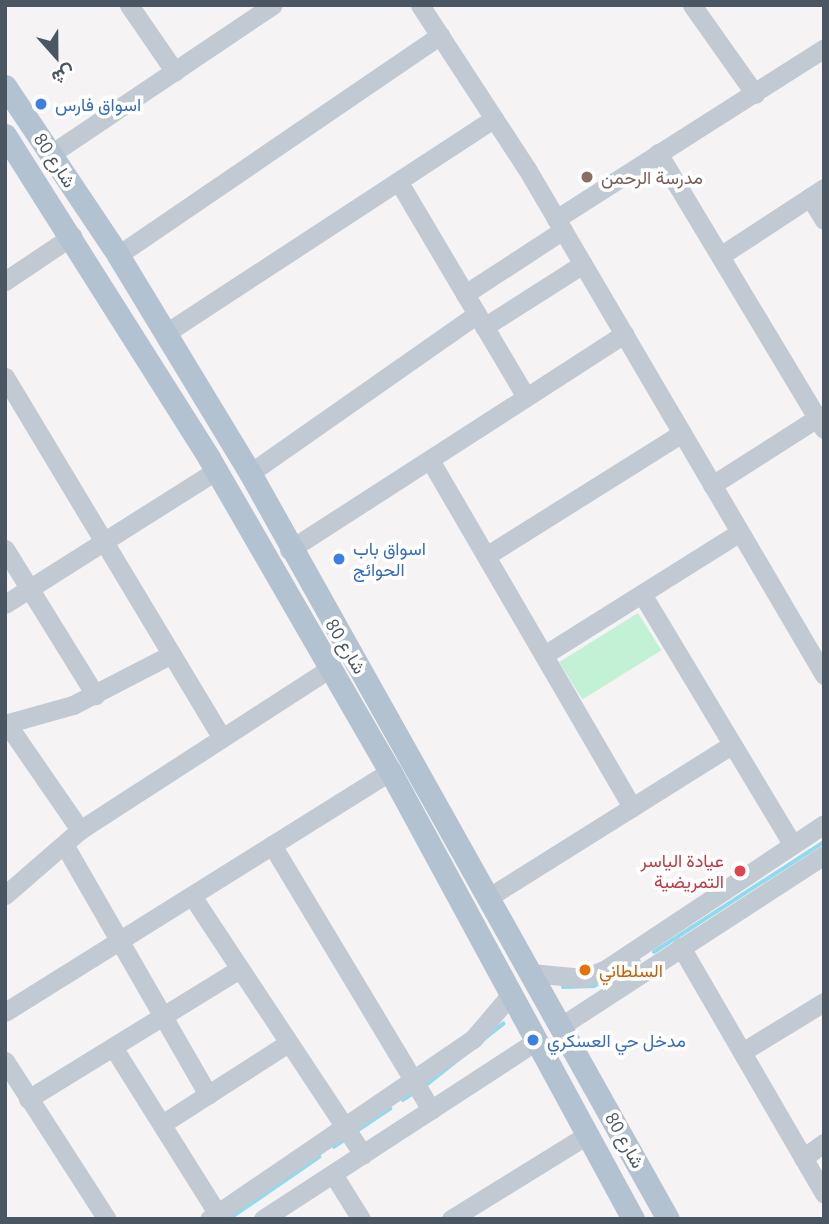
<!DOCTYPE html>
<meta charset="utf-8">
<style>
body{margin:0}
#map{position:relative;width:829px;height:1224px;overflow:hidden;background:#f5f3f3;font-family:Ubuntu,Vazirmatn,sans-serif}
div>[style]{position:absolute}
.green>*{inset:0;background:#c3f1d5;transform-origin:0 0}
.stream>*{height:3.5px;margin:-1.75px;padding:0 1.75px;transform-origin:1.75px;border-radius:1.75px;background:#90daee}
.minor>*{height:19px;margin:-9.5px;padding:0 9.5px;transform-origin:9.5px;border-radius:9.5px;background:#c1cad2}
.major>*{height:23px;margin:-11.5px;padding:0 11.5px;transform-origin:11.5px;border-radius:11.5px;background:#b3c2d1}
.dots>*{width:19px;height:19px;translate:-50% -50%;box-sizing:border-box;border:4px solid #fff;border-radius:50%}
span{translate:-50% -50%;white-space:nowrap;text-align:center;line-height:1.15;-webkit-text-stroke:7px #fff;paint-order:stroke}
.shop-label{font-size:18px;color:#366cbe}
.left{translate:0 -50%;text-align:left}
.street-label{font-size:18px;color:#4a5661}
.education-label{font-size:18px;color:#785e54}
.health-label{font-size:18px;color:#be3a42}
.right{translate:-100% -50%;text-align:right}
.food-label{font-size:18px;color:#c56008}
.frame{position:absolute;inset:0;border:7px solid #4a5661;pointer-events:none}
.north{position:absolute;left:21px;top:21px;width:70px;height:70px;-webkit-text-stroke:5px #fff;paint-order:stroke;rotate:159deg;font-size:19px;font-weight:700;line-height:28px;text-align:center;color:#4a5661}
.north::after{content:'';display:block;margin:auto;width:24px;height:32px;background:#4a5661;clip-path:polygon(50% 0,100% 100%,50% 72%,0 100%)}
</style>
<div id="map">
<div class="green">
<i style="left:638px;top:613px;width:44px;height:93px;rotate:58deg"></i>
</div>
<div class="stream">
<i style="left:654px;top:952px;width:202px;rotate:-32.9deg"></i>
<i style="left:563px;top:987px;width:31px;rotate:-2deg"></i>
<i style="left:594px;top:986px;width:51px;rotate:-29.1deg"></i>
<i style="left:425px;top:1086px;width:100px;rotate:-38.5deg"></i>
<i style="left:403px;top:1100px;width:11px;rotate:-34deg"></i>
<i style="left:357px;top:1131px;width:40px;rotate:-34deg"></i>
<i style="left:334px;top:1147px;width:14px;rotate:-34deg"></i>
<i style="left:232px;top:1217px;width:106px;rotate:-34.6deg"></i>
</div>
<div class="minor">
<i style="left:129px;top:5px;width:81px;rotate:55.5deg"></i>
<i style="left:420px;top:5px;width:196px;rotate:56.9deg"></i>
<i style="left:527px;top:169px;width:587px;rotate:59.59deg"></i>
<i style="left:692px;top:5px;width:109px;rotate:54.7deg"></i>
<i style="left:658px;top:153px;width:322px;rotate:59deg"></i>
<i style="left:51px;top:154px;width:267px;rotate:-33.9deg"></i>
<i style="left:400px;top:184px;width:247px;rotate:59.4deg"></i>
<i style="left:810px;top:197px;width:27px;rotate:59deg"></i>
<i style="left:556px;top:219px;width:318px;rotate:-32.5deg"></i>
<i style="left:118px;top:255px;width:390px;rotate:-34.3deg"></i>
<i style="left:720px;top:256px;width:124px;rotate:-33.2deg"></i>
<i style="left:5px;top:281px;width:81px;rotate:-33.9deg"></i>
<i style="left:465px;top:294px;width:117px;rotate:-33.1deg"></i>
<i style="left:484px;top:327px;width:117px;rotate:-32.5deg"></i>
<i style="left:166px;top:333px;width:392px;rotate:-33.2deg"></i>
<i style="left:5px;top:377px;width:420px;rotate:59deg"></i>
<i style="left:430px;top:460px;width:402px;rotate:59.8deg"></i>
<i style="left:250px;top:473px;width:277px;rotate:-35deg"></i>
<i style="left:712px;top:485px;width:125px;rotate:-32.5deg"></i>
<i style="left:5px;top:549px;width:172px;rotate:58.3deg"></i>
<i style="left:289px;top:550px;width:399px;rotate:-32.8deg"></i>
<i style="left:486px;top:556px;width:231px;rotate:-32.1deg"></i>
<i style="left:642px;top:594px;width:292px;rotate:59deg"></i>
<i style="left:5px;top:604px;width:249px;rotate:-32.3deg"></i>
<i style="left:544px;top:655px;width:231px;rotate:-32.1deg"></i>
<i style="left:5px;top:724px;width:71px;rotate:-15.6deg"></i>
<i style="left:73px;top:705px;width:111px;rotate:-27.3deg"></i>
<i style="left:7px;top:724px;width:129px;rotate:55.4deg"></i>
<i style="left:272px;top:845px;width:309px;rotate:59deg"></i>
<i style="left:65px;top:846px;width:287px;rotate:60.1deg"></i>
<i style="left:5px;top:895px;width:99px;rotate:-40.9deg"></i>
<i style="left:80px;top:830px;width:298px;rotate:-32.9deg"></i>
<i style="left:192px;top:896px;width:310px;rotate:56.5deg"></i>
<i style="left:489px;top:897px;width:284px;rotate:-32.1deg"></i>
<i style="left:681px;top:947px;width:285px;rotate:59.9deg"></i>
<i style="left:531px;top:973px;width:52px;rotate:5.5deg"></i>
<i style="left:583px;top:978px;width:25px;rotate:-21deg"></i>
<i style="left:606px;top:969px;width:262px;rotate:-33.6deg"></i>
<i style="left:5px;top:1012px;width:454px;rotate:-32deg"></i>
<i style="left:561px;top:1026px;width:314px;rotate:-33deg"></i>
<i style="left:113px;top:1047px;width:203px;rotate:57.9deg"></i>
<i style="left:742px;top:1052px;width:96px;rotate:-31.4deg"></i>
<i style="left:5px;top:1061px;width:188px;rotate:57.2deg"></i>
<i style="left:28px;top:1099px;width:246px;rotate:-31.6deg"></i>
<i style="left:162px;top:1124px;width:146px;rotate:-32.7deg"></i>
<i style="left:803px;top:1158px;width:26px;rotate:-36deg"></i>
<i style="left:333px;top:1174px;width:53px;rotate:58.1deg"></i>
<i style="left:209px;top:1219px;width:320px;rotate:-34.3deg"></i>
<i style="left:473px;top:1039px;width:60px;rotate:-49.7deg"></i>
<i style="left:263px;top:1219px;width:328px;rotate:-33.1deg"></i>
<i style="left:451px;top:1219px;width:160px;rotate:-31.7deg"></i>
</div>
<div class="major">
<i style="left:5px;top:86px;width:203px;rotate:56.2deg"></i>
<i style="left:118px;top:255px;width:255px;rotate:58.8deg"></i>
<i style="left:250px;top:473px;width:855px;rotate:60.74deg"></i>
<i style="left:5px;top:135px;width:382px;rotate:57.7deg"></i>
<i style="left:209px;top:458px;width:362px;rotate:60deg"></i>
<i style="left:390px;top:771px;width:510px;rotate:61.52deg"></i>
</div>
<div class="dots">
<i style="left:41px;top:104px;background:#3f7fe0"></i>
<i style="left:587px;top:177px;background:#8d6e63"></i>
<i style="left:339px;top:559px;background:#3f7fe0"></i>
<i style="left:740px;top:871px;background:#e0444e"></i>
<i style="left:585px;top:970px;background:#e8710a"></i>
<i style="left:533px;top:1040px;background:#3f7fe0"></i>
</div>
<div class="shop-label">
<span class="left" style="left:55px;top:104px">اسواق فارس</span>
<span class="left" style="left:353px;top:559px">اسواق باب<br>الحوائج</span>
<span class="left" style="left:547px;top:1040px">مدخل حي العسكري</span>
</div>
<div class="street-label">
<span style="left:55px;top:160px;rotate:57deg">شارع 80</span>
<span style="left:346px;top:646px;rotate:59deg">شارع 80</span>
<span style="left:625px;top:1140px;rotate:61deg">شارع 80</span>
</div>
<div class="education-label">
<span class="left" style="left:601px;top:177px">مدرسة الرحمن</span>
</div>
<div class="health-label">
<span class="right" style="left:724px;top:871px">عيادة الياسر<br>التمريضية</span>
</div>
<div class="food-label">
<span class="left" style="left:599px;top:970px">السلطاني</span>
</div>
<div class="frame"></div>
<div class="north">ش</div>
</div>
